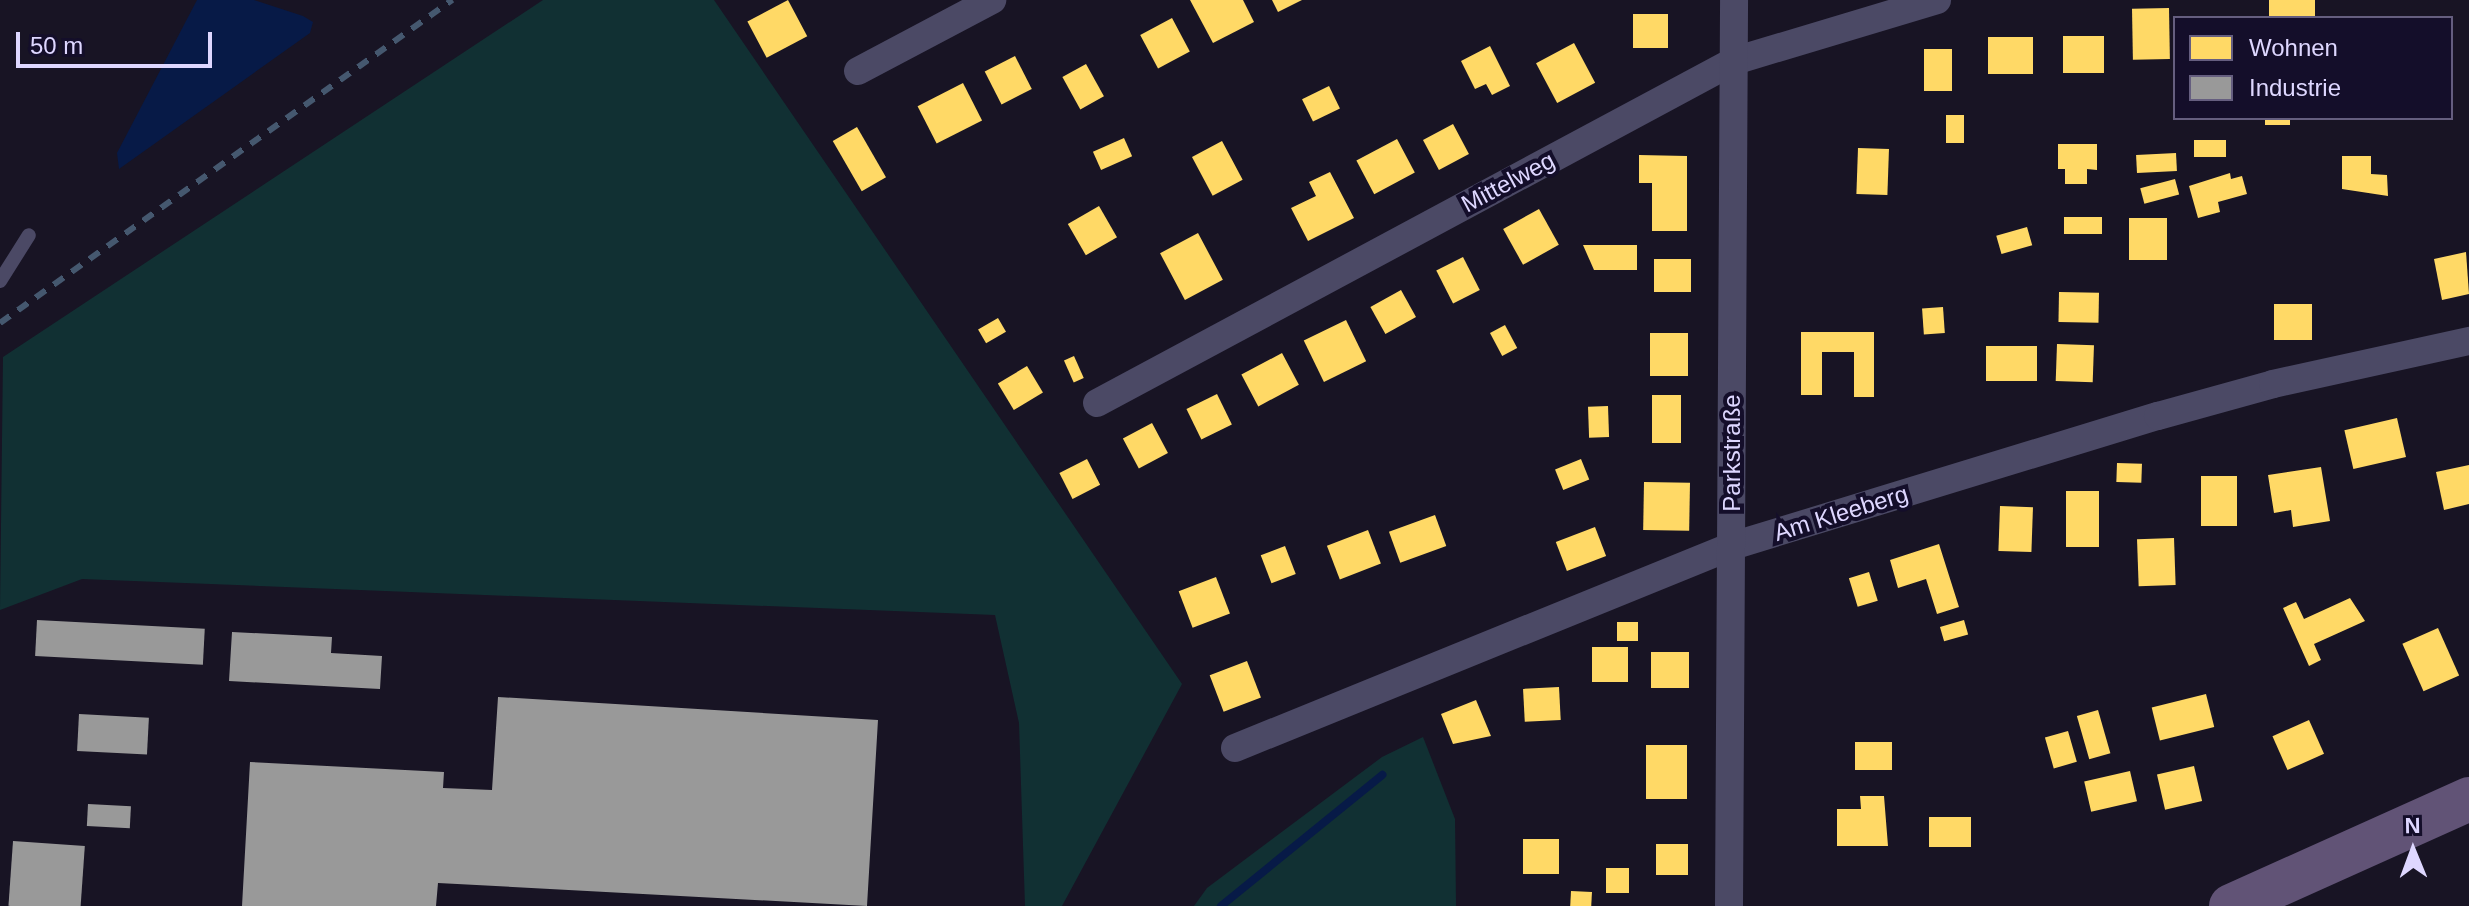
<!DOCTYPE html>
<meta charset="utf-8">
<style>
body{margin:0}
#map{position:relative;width:2469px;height:906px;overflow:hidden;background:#181424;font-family:Arial,sans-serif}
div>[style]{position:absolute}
.green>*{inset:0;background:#113033}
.water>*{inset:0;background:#071a47}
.homes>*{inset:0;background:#ffd966;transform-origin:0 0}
.industry>*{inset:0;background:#999;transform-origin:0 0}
.stream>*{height:8px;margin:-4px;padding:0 4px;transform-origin:4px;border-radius:4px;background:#071a47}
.service>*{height:14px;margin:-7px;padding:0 7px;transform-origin:7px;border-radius:7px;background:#4b4965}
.minor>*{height:28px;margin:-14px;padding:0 14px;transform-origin:14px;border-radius:14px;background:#4b4965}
.primary>*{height:44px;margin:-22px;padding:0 22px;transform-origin:22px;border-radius:22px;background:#615376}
.rail>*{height:6px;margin-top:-3px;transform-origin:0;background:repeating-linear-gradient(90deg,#45586f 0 12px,transparent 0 22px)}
span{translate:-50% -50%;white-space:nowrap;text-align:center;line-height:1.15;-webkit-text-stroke:8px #140e2a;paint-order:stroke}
.street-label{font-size:24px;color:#ded7ff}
.legend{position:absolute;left:2173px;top:16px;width:280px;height:104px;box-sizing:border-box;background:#140e2a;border:2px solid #655e7f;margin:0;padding:10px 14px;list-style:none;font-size:24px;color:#ded7ff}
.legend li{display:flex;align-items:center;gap:16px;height:40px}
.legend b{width:40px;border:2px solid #655e7f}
.north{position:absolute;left:2373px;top:810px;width:80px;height:80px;-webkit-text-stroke:6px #140e2a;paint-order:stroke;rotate:359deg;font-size:22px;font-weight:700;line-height:32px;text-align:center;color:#ded7ff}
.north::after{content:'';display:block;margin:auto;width:28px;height:36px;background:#ded7ff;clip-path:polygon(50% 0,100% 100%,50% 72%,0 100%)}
.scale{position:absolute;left:16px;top:32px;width:196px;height:36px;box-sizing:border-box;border:4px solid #ded7ff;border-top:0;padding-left:10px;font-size:24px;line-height:28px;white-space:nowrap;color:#ded7ff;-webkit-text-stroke:6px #140e2a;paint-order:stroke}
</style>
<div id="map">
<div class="green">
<i style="clip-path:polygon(543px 0,714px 0,1182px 684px,1062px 906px,1025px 906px,1019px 723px,995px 615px,82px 579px,0 610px,3px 357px)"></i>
<i style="clip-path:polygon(1423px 737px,1455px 819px,1456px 906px,1194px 906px,1207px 888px,1382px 757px)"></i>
</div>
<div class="water">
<i style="clip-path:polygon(197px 0,254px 0,303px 16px,313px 22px,310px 33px,119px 169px,117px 153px)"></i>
</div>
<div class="homes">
<i style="left:788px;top:0;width:41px;height:46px;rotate:62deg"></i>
<i style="clip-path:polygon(1190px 0,1243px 0,1254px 22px,1213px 43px)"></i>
<i style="clip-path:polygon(1272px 0,1302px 0,1278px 12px)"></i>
<i style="clip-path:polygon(2269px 0,2315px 0,2315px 16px,2274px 18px,2269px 16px)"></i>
<i style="left:2169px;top:8px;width:51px;height:37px;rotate:89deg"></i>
<i style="left:1633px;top:14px;width:35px;height:34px"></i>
<i style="left:1172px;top:18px;width:38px;height:36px;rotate:62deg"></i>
<i style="left:2063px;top:36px;width:41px;height:37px"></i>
<i style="left:1988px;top:37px;width:45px;height:37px"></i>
<i style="left:1574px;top:43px;width:45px;height:43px;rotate:62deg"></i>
<i style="clip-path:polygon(1490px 46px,1510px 86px,1492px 95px,1486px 84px,1475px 89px,1461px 61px)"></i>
<i style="left:1924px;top:49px;width:28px;height:42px"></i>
<i style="left:1015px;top:56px;width:37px;height:34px;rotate:63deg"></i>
<i style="left:1086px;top:64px;width:37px;height:27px;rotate:61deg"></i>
<i style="left:963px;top:83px;width:42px;height:51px;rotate:63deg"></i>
<i style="left:1329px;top:86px;width:25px;height:30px;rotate:64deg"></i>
<i style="left:1946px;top:115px;width:18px;height:28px"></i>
<i style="left:2265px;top:118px;width:25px;height:7px"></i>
<i style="left:1453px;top:124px;width:34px;height:34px;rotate:62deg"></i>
<i style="left:857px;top:127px;width:58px;height:28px;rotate:60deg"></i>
<i style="left:1124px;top:138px;width:20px;height:34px;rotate:66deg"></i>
<i style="left:1397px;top:139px;width:38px;height:46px;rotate:62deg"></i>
<i style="left:2226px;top:140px;width:17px;height:32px;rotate:90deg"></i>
<i style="left:1222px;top:141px;width:44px;height:34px;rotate:62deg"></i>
<i style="clip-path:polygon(2058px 144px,2097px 144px,2097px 170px,2087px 169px,2087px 184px,2065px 184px,2065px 169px,2058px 169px)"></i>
<i style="left:1858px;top:148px;width:31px;height:46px;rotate:2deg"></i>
<i style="left:2176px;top:153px;width:18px;height:40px;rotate:87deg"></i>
<i style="clip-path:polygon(1639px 155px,1687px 156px,1687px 231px,1652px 231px,1652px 183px,1639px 183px)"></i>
<i style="clip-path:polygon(2342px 156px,2371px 156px,2371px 174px,2387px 175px,2388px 196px,2342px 189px)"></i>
<i style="clip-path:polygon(1330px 172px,1354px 218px,1308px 241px,1291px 208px,1316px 196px,1309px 182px)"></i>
<i style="clip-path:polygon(2230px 173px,2231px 179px,2242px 176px,2247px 194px,2218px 202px,2220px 212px,2198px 218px,2189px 186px)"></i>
<i style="left:2175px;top:179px;width:16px;height:36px;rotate:75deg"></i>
<i style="left:1099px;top:206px;width:36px;height:36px;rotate:60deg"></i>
<i style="left:1539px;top:209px;width:41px;height:41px;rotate:61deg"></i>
<i style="left:2064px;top:217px;width:38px;height:17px"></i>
<i style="left:2129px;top:218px;width:38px;height:42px"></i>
<i style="left:2027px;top:227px;width:19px;height:32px;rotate:74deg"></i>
<i style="left:1198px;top:233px;width:53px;height:43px;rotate:62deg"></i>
<i style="clip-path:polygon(1583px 245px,1637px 245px,1637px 270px,1594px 270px)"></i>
<i style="clip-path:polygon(2466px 252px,2469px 294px,2442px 300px,2434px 259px)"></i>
<i style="left:1463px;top:257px;width:37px;height:30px;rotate:63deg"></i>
<i style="left:1654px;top:259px;width:37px;height:33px"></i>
<i style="left:1401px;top:290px;width:31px;height:35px;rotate:61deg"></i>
<i style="left:2059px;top:292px;width:40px;height:30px;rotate:1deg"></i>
<i style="left:2274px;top:304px;width:38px;height:36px"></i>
<i style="left:1943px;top:307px;width:26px;height:21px;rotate:86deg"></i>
<i style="left:998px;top:318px;width:16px;height:23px;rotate:60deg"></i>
<i style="left:1346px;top:320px;width:46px;height:47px;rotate:64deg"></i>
<i style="left:1505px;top:325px;width:26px;height:17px;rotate:62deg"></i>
<i style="clip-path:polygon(1801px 332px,1874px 332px,1874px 397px,1854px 397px,1854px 352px,1822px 352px,1822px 395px,1801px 395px)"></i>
<i style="left:1650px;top:333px;width:38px;height:43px"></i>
<i style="left:2057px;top:344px;width:37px;height:37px;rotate:2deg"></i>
<i style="left:1986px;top:346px;width:51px;height:35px"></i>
<i style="left:1282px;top:353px;width:36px;height:46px;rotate:62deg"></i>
<i style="left:1074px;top:356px;width:24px;height:11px;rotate:66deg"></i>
<i style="left:1027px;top:366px;width:31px;height:34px;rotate:59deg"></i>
<i style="left:1217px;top:394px;width:34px;height:34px;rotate:64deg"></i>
<i style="left:1652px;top:395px;width:29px;height:48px"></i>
<i style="left:1608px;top:406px;width:31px;height:20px;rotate:88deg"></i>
<i style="left:2397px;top:418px;width:40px;height:54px;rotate:77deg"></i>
<i style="left:1152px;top:423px;width:34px;height:33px;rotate:62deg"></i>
<i style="left:1087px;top:459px;width:29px;height:31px;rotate:63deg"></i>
<i style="left:1581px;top:459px;width:22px;height:28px;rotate:68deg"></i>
<i style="left:2117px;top:463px;width:25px;height:19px;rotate:2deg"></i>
<i style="clip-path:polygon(2469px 465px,2469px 504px,2444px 510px,2436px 472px)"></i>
<i style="clip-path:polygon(2321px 467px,2330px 521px,2293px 527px,2291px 510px,2274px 513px,2268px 475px)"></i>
<i style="left:2201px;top:476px;width:36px;height:50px"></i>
<i style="left:1644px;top:482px;width:46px;height:48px;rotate:1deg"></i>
<i style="left:2066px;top:491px;width:33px;height:56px"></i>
<i style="left:2000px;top:506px;width:33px;height:45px;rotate:2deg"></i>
<i style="left:1435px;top:515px;width:33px;height:49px;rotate:70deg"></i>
<i style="left:1595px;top:527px;width:31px;height:42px;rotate:69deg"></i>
<i style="left:1368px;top:530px;width:36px;height:44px;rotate:69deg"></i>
<i style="left:2174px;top:538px;width:47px;height:37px;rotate:88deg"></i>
<i style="clip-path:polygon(1939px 544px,1959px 607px,1937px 614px,1926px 579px,1898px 588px,1890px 560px)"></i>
<i style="left:1285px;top:546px;width:30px;height:26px;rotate:69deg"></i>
<i style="left:1869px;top:572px;width:30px;height:21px;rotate:73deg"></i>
<i style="left:1216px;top:577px;width:39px;height:40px;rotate:69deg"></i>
<i style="clip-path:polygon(2350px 598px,2365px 621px,2314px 644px,2321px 660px,2309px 666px,2283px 608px,2296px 602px,2304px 619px)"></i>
<i style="left:1964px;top:620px;width:15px;height:25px;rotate:74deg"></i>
<i style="left:1617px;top:622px;width:21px;height:19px"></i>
<i style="left:2438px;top:628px;width:52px;height:39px;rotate:66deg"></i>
<i style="left:1592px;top:647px;width:36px;height:35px"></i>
<i style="left:1651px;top:652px;width:38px;height:36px"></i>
<i style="left:1247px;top:661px;width:39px;height:40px;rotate:69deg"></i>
<i style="left:1559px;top:687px;width:33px;height:36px;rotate:87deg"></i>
<i style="left:2206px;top:694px;width:34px;height:56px;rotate:76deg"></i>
<i style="clip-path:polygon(1476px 700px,1491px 736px,1453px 744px,1441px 714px)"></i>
<i style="left:2098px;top:710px;width:45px;height:22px;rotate:74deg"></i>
<i style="left:2309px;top:720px;width:37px;height:40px;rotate:66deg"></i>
<i style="left:2068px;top:731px;width:32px;height:24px;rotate:74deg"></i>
<i style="left:1855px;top:742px;width:37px;height:28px"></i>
<i style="left:1687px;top:745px;width:54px;height:41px;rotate:90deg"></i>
<i style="left:2194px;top:766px;width:36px;height:38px;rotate:77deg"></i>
<i style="left:2130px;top:771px;width:31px;height:47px;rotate:77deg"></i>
<i style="clip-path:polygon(1860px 796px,1884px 796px,1888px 846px,1837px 846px,1837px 809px,1861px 809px)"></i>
<i style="left:1971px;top:817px;width:30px;height:42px;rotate:90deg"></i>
<i style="left:1523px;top:839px;width:36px;height:35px"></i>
<i style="left:1656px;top:844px;width:32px;height:31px"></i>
<i style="left:1606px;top:868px;width:23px;height:25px"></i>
<i style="left:1571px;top:891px;width:21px;height:15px;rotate:3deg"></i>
</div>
<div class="industry">
<i style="left:37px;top:620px;width:168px;height:36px;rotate:3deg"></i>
<i style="clip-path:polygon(232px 632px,332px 637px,331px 653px,382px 656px,380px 689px,229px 681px)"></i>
<i style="clip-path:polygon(498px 697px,878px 720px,867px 906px,438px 883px,436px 906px,242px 906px,250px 762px,444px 772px,443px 788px,492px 790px)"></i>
<i style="left:79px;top:714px;width:70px;height:37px;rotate:3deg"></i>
<i style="left:88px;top:804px;width:43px;height:22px;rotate:3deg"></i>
<i style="left:13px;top:841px;width:72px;height:65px;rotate:4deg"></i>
</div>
<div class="stream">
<i style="left:1221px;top:906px;width:208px;rotate:-39.1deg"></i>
</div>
<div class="service">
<i style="left:0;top:281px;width:54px;rotate:-57.8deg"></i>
</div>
<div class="minor">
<i style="left:858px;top:71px;width:152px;rotate:-27.9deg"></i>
<i style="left:1097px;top:403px;width:723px;rotate:-28.23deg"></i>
<i style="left:1734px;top:61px;width:212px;rotate:-16.7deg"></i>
<i style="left:1235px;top:748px;width:536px;rotate:-22.12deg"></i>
<i style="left:1732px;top:546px;width:445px;rotate:-17deg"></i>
<i style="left:2158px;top:416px;width:119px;rotate:-15.5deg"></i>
<i style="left:2273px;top:384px;width:201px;rotate:-12.4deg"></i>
<i style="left:1729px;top:906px;width:906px;rotate:-89.68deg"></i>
</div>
<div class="primary">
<i style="left:2231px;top:906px;width:261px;rotate:-24.2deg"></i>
</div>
<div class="rail">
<i style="left:0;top:323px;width:556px;rotate:-35.55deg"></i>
</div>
<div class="street-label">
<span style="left:1508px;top:182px;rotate:-28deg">Mittelweg</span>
<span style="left:1732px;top:453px;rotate:-90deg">Parkstraße</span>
<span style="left:1841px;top:513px;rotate:-17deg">Am Kleeberg</span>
</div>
<ul class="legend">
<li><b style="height:22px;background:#ffd966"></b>Wohnen</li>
<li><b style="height:22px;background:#999"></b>Industrie</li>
</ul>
<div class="north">N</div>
<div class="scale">50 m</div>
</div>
